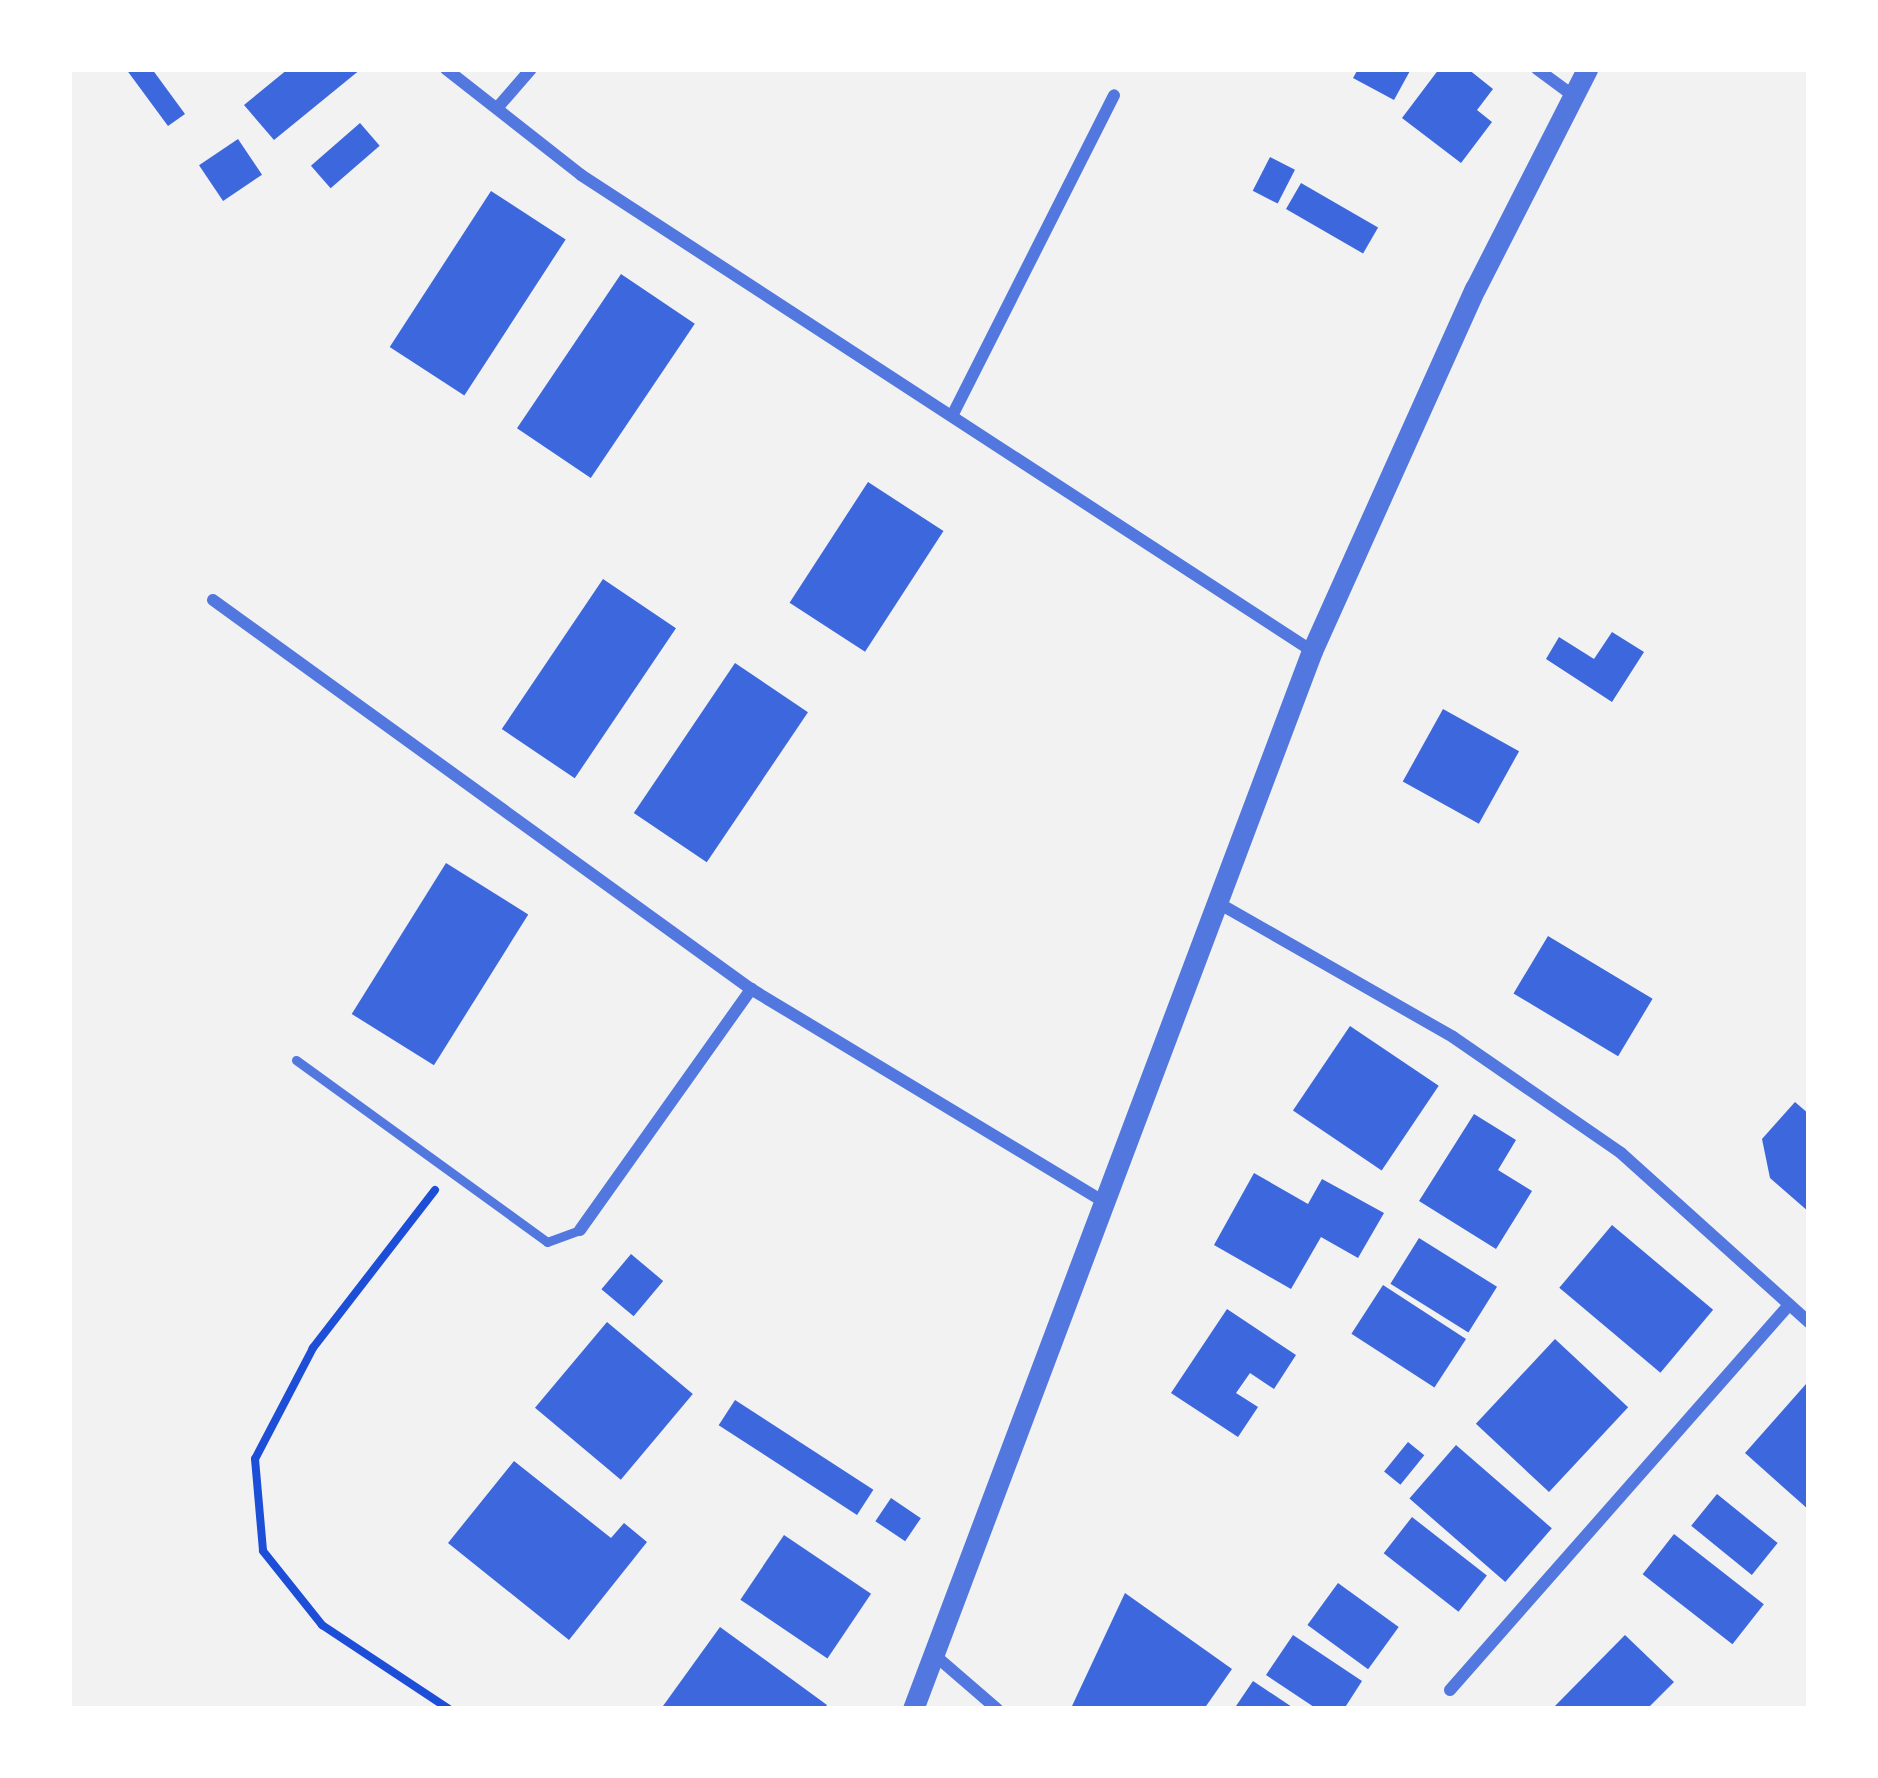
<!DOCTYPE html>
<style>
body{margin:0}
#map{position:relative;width:1878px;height:1778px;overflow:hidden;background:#f2f2f2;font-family:Mulish,sans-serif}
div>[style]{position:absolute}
.building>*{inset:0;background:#3d67dc;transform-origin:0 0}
.path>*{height:8px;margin:-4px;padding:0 4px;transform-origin:4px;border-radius:4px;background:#1d4ed8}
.service>*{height:9px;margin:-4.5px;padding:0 4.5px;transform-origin:4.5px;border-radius:4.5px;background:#5277de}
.minor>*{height:12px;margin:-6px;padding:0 6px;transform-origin:6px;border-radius:6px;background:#5277de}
.tertiary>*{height:21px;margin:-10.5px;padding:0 10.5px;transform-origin:10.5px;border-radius:10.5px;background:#5277de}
span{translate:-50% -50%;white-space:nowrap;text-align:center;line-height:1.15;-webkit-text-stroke:9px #fff;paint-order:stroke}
.frame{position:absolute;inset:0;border:72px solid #fff;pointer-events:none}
</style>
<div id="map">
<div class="building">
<i style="clip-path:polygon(126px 69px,152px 69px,185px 114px,168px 126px)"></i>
<i style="clip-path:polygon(288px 69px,361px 69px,274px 140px,244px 105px)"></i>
<i style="clip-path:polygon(1358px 69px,1411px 69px,1394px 100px,1353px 78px)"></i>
<i style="clip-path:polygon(1439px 69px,1468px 69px,1493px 89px,1477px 110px,1492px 122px,1461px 163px,1402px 118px)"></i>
<i style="left:360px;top:123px;width:30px;height:65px;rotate:49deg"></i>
<i style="left:238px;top:139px;width:43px;height:47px;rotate:56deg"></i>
<i style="left:1270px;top:157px;width:28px;height:38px;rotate:27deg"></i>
<i style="left:1301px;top:183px;width:89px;height:30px;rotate:30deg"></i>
<i style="left:491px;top:191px;width:89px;height:186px;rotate:33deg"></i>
<i style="left:621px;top:274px;width:89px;height:186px;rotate:34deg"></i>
<i style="left:868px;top:482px;width:90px;height:144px;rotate:33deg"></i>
<i style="left:603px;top:579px;width:88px;height:181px;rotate:34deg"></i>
<i style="clip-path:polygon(1612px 632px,1644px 652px,1612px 702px,1546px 659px,1559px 637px,1594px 659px)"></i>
<i style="left:735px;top:663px;width:88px;height:181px;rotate:34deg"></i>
<i style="left:1443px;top:709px;width:87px;height:83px;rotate:29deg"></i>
<i style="left:446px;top:863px;width:97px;height:178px;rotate:32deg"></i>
<i style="left:1548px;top:936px;width:122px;height:67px;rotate:31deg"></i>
<i style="left:1350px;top:1026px;width:107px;height:102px;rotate:34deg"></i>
<i style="clip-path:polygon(1795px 1102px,1809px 1114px,1809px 1212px,1770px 1178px,1762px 1139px)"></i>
<i style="clip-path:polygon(1474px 1114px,1516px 1140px,1498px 1170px,1532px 1191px,1496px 1249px,1419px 1201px)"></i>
<i style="clip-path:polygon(1254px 1173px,1308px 1204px,1322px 1179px,1384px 1213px,1358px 1258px,1321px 1237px,1291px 1289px,1214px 1245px)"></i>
<i style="left:1612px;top:1225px;width:132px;height:82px;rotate:40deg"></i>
<i style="left:1419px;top:1238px;width:92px;height:54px;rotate:32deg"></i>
<i style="left:631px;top:1254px;width:42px;height:46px;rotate:40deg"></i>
<i style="left:1383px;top:1285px;width:99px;height:58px;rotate:33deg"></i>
<i style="clip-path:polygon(1227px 1309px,1296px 1355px,1274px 1389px,1250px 1373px,1236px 1393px,1258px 1407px,1238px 1437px,1171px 1393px)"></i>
<i style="left:607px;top:1322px;width:112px;height:112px;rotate:40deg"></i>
<i style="left:1555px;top:1339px;width:100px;height:116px;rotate:43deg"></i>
<i style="clip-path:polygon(1806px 1384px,1809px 1387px,1809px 1510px,1745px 1453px)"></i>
<i style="left:735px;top:1400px;width:165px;height:30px;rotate:33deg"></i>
<i style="left:1408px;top:1442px;width:21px;height:38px;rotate:39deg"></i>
<i style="left:1456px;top:1445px;width:127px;height:71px;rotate:41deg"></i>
<i style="clip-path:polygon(514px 1461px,611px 1538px,624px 1523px,647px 1542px,569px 1640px,448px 1543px)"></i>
<i style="left:1717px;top:1494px;width:78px;height:41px;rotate:39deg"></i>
<i style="left:891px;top:1498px;width:36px;height:28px;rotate:34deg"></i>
<i style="left:1412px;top:1517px;width:95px;height:46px;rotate:38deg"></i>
<i style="left:1674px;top:1534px;width:114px;height:51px;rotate:38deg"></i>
<i style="left:784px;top:1535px;width:105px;height:78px;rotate:34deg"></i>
<i style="left:1338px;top:1583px;width:75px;height:52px;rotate:36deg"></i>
<i style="clip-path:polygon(1125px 1593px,1232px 1669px,1204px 1709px,1072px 1706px)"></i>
<i style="clip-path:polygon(720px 1627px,827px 1705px,824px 1709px,663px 1706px)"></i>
<i style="clip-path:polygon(1293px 1635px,1362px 1681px,1344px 1709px,1317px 1709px,1266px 1675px)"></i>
<i style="clip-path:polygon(1625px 1635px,1674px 1682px,1647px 1709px,1552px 1709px)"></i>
<i style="clip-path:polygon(1253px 1681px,1295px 1709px,1234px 1709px)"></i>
</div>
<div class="path">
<i style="left:435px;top:1190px;width:200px;rotate:127.7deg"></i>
<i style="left:313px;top:1348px;width:125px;rotate:117.6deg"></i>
<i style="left:255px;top:1459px;width:92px;rotate:85deg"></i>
<i style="left:263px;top:1551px;width:95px;rotate:51.4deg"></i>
<i style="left:322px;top:1625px;width:152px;rotate:33.5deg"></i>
</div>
<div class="service">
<i style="left:296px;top:1060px;width:310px;rotate:35.9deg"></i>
<i style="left:547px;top:1242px;width:35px;rotate:-20deg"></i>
</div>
<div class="minor">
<i style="left:446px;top:69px;width:172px;rotate:38.1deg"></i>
<i style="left:581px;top:175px;width:872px;rotate:33.07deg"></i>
<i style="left:1537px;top:69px;width:42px;rotate:36.3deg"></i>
<i style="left:498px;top:107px;width:50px;rotate:-49deg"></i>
<i style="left:953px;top:414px;width:357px;rotate:-63.2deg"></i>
<i style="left:213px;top:600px;width:664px;rotate:35.87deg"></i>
<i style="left:751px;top:989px;width:406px;rotate:31.1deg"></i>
<i style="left:1220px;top:904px;width:268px;rotate:29.7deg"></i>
<i style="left:1453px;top:1037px;width:204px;rotate:34.6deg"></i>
<i style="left:1621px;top:1153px;width:253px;rotate:42deg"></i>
<i style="left:580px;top:1230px;width:296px;rotate:-54.6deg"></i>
<i style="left:938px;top:1658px;width:78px;rotate:40.8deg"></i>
<i style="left:1450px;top:1690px;width:513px;rotate:-48.64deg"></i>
</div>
<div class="tertiary">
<i style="left:913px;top:1709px;width:1131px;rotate:-69.34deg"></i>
<i style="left:1312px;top:651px;width:397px;rotate:-65.8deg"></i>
<i style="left:1475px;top:289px;width:247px;rotate:-63deg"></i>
</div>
<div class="frame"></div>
</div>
